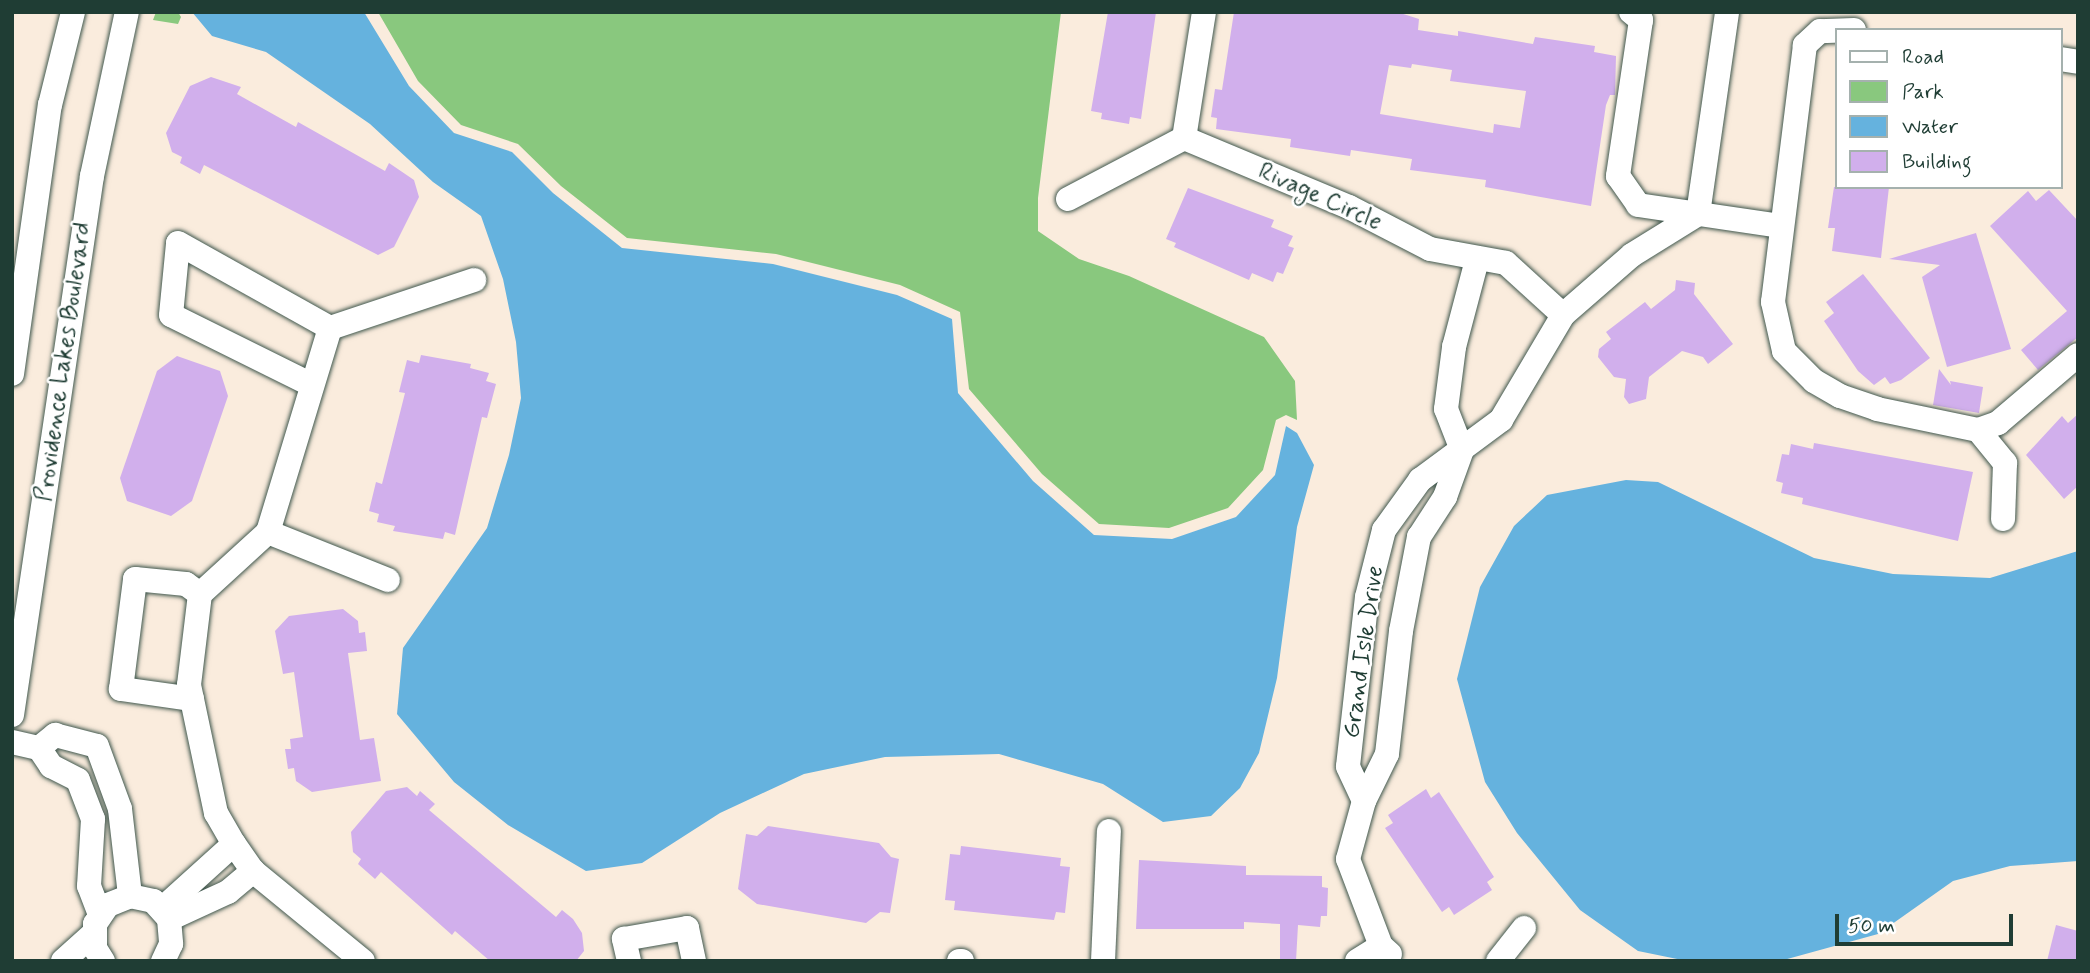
<!DOCTYPE html>
<style>
body{margin:0}
#map{position:relative;width:2090px;height:973px;overflow:hidden;background:#faecdd;font-family:Mynerve,sans-serif}
div>[style]{position:absolute}
.green>*{inset:0;background:#89c87e}
.water>*{inset:0;background:#65b2de}
.building>*{inset:0;background:#d1afec}
.roads{filter:drop-shadow(0 0 2px #40574d) drop-shadow(0 0 2px #40574d)}
.minor>*{height:24px;margin:-12px;padding:0 12px;transform-origin:12px;border-radius:12px;background:#fff}
span{translate:-50% -50%;white-space:nowrap;text-align:center;line-height:1.15;-webkit-text-stroke:5px #fff;paint-order:stroke}
.street-label{font-size:24px;color:#1f3d34}
.frame{position:absolute;inset:0;border:14px solid #1f3d34;pointer-events:none}
.legend{position:absolute;left:1835px;top:28px;width:228px;height:161px;box-sizing:border-box;background:#fff;border:2px solid #a5b1ae;margin:0;padding:9px 12px;list-style:none;font-size:21px;color:#1f3d34}
.legend li{display:flex;align-items:center;gap:14px;height:35px}
.legend b{width:35px;border:2px solid #a5b1ae}
.scale{position:absolute;left:1835px;top:914px;width:178px;height:32px;box-sizing:border-box;border:4px solid #1f3d34;border-top:0;padding-left:9px;font-size:21px;line-height:24px;white-space:nowrap;color:#1f3d34;-webkit-text-stroke:5px #fff;paint-order:stroke}
</style>
<div id="map">
<div class="green">
<i style="clip-path:polygon(156px 12px,178px 12px,181px 17px,178px 24px,153px 20px)"></i>
<i style="clip-path:polygon(378px 12px,1061px 12px,1038px 198px,1038px 231px,1079px 259px,1129px 276px,1264px 337px,1295px 381px,1297px 420px,1286px 415px,1276px 420px,1263px 470px,1228px 508px,1169px 528px,1099px 524px,1042px 474px,969px 389px,960px 312px,900px 285px,776px 254px,627px 238px,561px 186px,518px 144px,461px 125px,418px 81px)"></i>
</div>
<div class="water">
<i style="clip-path:polygon(192px 12px,364px 12px,409px 86px,454px 133px,512px 152px,553px 193px,622px 248px,773px 264px,897px 295px,952px 319px,958px 393px,1033px 481px,1094px 535px,1172px 539px,1236px 517px,1275px 475px,1286px 426px,1297px 433px,1314px 465px,1297px 527px,1277px 678px,1259px 753px,1240px 788px,1211px 816px,1163px 822px,1103px 784px,999px 754px,885px 757px,804px 774px,720px 813px,642px 863px,586px 871px,508px 825px,454px 782px,397px 714px,403px 648px,487px 528px,509px 455px,521px 398px,516px 342px,503px 279px,481px 216px,433px 182px,370px 124px,266px 52px,212px 36px)"></i>
<i style="clip-path:polygon(1626px 480px,1658px 482px,1814px 558px,1893px 574px,1990px 578px,2078px 551px,2078px 861px,2010px 866px,1953px 881px,1878px 934px,1780px 961px,1687px 961px,1638px 951px,1580px 910px,1517px 833px,1485px 782px,1457px 679px,1480px 587px,1514px 526px,1547px 495px)"></i>
</div>
<div class="building">
<i style="clip-path:polygon(1108px 12px,1156px 12px,1141px 119px,1130px 117px,1129px 124px,1101px 119px,1102px 113px,1091px 111px)"></i>
<i style="clip-path:polygon(evenodd,1234px 12px,1397px 12px,1419px 19px,1418px 30px,1458px 36px,1458px 31px,1533px 44px,1535px 37px,1595px 46px,1594px 52px,1616px 56px,1615px 95px,1610px 95px,1606px 105px,1591px 206px,1485px 187px,1486px 180px,1410px 170px,1412px 159px,1351px 150px,1350px 156px,1290px 147px,1291px 139px,1216px 129px,1217px 118px,1211px 117px,1215px 89px,1222px 90px,1234px 12px,1412px 64px,1452px 70px,1450px 81px,1526px 91px,1520px 128px,1494px 124px,1493px 133px,1380px 114px,1389px 65px,1411px 68px,1412px 64px)"></i>
<i style="clip-path:polygon(211px 77px,241px 87px,237px 94px,296px 127px,298px 122px,385px 171px,389px 163px,414px 180px,419px 197px,394px 247px,378px 255px,204px 165px,200px 174px,180px 163px,182px 157px,172px 152px,166px 133px,190px 86px)"></i>
<i style="clip-path:polygon(1834px 187px,1889px 187px,1881px 258px,1832px 251px,1835px 228px,1828px 228px)"></i>
<i style="clip-path:polygon(1188px 188px,1274px 220px,1271px 227px,1293px 236px,1288px 246px,1294px 248px,1283px 274px,1277px 272px,1273px 282px,1252px 273px,1249px 280px,1174px 247px,1176px 243px,1166px 239px)"></i>
<i style="clip-path:polygon(2049px 190px,2078px 221px,2078px 337px,2038px 370px,2021px 350px,2067px 311px,1990px 226px,2028px 191px,2036px 201px)"></i>
<i style="clip-path:polygon(1976px 233px,2011px 349px,1947px 367px,1922px 277px,1940px 265px,1889px 259px)"></i>
<i style="clip-path:polygon(1863px 274px,1930px 358px,1901px 380px,1890px 384px,1885px 377px,1874px 385px,1858px 371px,1824px 321px,1834px 313px,1826px 302px)"></i>
<i style="clip-path:polygon(1676px 280px,1695px 283px,1694px 294px,1733px 344px,1708px 364px,1703px 357px,1682px 351px,1649px 377px,1646px 399px,1629px 404px,1624px 397px,1626px 379px,1614px 377px,1598px 357px,1599px 349px,1611px 339px,1606px 332px,1645px 302px,1651px 309px,1675px 290px)"></i>
<i style="clip-path:polygon(421px 355px,471px 364px,470px 368px,489px 373px,486px 381px,496px 384px,487px 418px,482px 417px,455px 535px,445px 532px,443px 539px,393px 531px,395px 526px,377px 522px,379px 514px,369px 511px,376px 482px,382px 484px,405px 393px,399px 392px,407px 360px,419px 363px)"></i>
<i style="clip-path:polygon(177px 356px,220px 371px,228px 396px,192px 501px,171px 516px,127px 501px,120px 478px,157px 371px)"></i>
<i style="clip-path:polygon(1939px 369px,1951px 385px,1950px 381px,1983px 387px,1979px 413px,1933px 405px)"></i>
<i style="clip-path:polygon(2078px 414px,2078px 486px,2064px 499px,2026px 455px,2062px 416px,2068px 423px)"></i>
<i style="clip-path:polygon(1814px 443px,1973px 472px,1958px 541px,1802px 504px,1803px 498px,1781px 493px,1783px 483px,1776px 481px,1782px 454px,1789px 455px,1791px 444px,1813px 449px)"></i>
<i style="clip-path:polygon(343px 609px,358px 621px,359px 633px,365px 632px,367px 651px,348px 653px,360px 740px,374px 738px,381px 781px,312px 792px,296px 781px,294px 768px,288px 769px,285px 749px,291px 749px,290px 739px,303px 737px,294px 672px,283px 674px,275px 631px,289px 616px)"></i>
<i style="clip-path:polygon(407px 787px,417px 796px,420px 791px,435px 804px,429px 810px,556px 917px,562px 910px,573px 919px,582px 933px,584px 951px,576px 961px,490px 961px,455px 931px,452px 935px,381px 872px,375px 879px,358px 864px,361px 859px,353px 852px,351px 832px,386px 791px)"></i>
<i style="clip-path:polygon(1426px 789px,1431px 798px,1439px 792px,1494px 877px,1487px 882px,1492px 890px,1454px 915px,1449px 907px,1442px 912px,1385px 828px,1393px 823px,1388px 815px)"></i>
<i style="clip-path:polygon(768px 826px,879px 843px,891px 857px,899px 859px,890px 913px,880px 912px,866px 923px,757px 904px,738px 889px,746px 834px,757px 836px)"></i>
<i style="clip-path:polygon(961px 846px,1061px 858px,1060px 866px,1070px 867px,1065px 913px,1056px 912px,1054px 920px,954px 910px,955px 901px,945px 900px,950px 854px,960px 855px)"></i>
<i style="clip-path:polygon(1139px 860px,1246px 866px,1246px 875px,1322px 876px,1322px 887px,1328px 888px,1327px 916px,1321px 916px,1320px 927px,1298px 925px,1296px 961px,1280px 961px,1280px 924px,1244px 922px,1244px 929px,1136px 929px)"></i>
<i style="clip-path:polygon(2056px 925px,2078px 931px,2078px 961px,2047px 961px)"></i>
</div>
<div class="roads">
<div class="minor">
<i style="left:1204px;top:12px;width:128px;rotate:99deg"></i>
<i style="left:1184px;top:138px;width:179px;rotate:22.7deg"></i>
<i style="left:1349px;top:207px;width:91px;rotate:27.4deg"></i>
<i style="left:1430px;top:249px;width:77px;rotate:10.4deg"></i>
<i style="left:1506px;top:263px;width:77px;rotate:42.4deg"></i>
<i style="left:1631px;top:12px;width:13px;rotate:39deg"></i>
<i style="left:1641px;top:20px;width:158px;rotate:98.4deg"></i>
<i style="left:1618px;top:176px;width:35px;rotate:55deg"></i>
<i style="left:1638px;top:205px;width:145px;rotate:8.4deg"></i>
<i style="left:1854px;top:30px;width:34px;rotate:178deg"></i>
<i style="left:1820px;top:31px;width:21px;rotate:137deg"></i>
<i style="left:1805px;top:45px;width:259px;rotate:97.1deg"></i>
<i style="left:1773px;top:302px;width:50px;rotate:77.3deg"></i>
<i style="left:1784px;top:351px;width:42px;rotate:45deg"></i>
<i style="left:1814px;top:381px;width:30px;rotate:30deg"></i>
<i style="left:1840px;top:396px;width:39px;rotate:19deg"></i>
<i style="left:1877px;top:409px;width:103px;rotate:11.7deg"></i>
<i style="left:1978px;top:430px;width:21px;rotate:-19deg"></i>
<i style="left:1998px;top:423px;width:105px;rotate:-40.4deg"></i>
<i style="left:2060px;top:59px;width:18px;rotate:9deg"></i>
<i style="left:1068px;top:199px;width:131px;rotate:-27.7deg"></i>
<i style="left:330px;top:328px;width:152px;rotate:-18.4deg"></i>
<i style="left:12px;top:374px;width:272px;rotate:-82deg"></i>
<i style="left:50px;top:105px;width:96px;rotate:-76.1deg"></i>
<i style="left:312px;top:385px;width:157px;rotate:-153.6deg"></i>
<i style="left:171px;top:315px;width:72px;rotate:-84.4deg"></i>
<i style="left:178px;top:243px;width:174px;rotate:29.2deg"></i>
<i style="left:330px;top:328px;width:213px;rotate:106.9deg"></i>
<i style="left:268px;top:532px;width:92px;rotate:137.6deg"></i>
<i style="left:200px;top:594px;width:92px;rotate:96.9deg"></i>
<i style="left:189px;top:685px;width:131px;rotate:78.1deg"></i>
<i style="left:216px;top:813px;width:36px;rotate:60deg"></i>
<i style="left:234px;top:844px;width:33px;rotate:55deg"></i>
<i style="left:253px;top:871px;width:142px;rotate:39.3deg"></i>
<i style="left:1978px;top:430px;width:43px;rotate:50.7deg"></i>
<i style="left:2005px;top:463px;width:56px;rotate:92deg"></i>
<i style="left:1462px;top:450px;width:44px;rotate:-111.3deg"></i>
<i style="left:1446px;top:409px;width:63px;rotate:-82.6deg"></i>
<i style="left:1454px;top:347px;width:90px;rotate:-75.2deg"></i>
<i style="left:268px;top:532px;width:129px;rotate:21.8deg"></i>
<i style="left:192px;top:699px;width:72px;rotate:-172deg"></i>
<i style="left:121px;top:689px;width:111px;rotate:-82.7deg"></i>
<i style="left:135px;top:579px;width:51px;rotate:5.6deg"></i>
<i style="left:186px;top:584px;width:17px;rotate:36deg"></i>
<i style="left:12px;top:715px;width:545px;rotate:-81.56deg"></i>
<i style="left:92px;top:176px;width:168px;rotate:-78deg"></i>
<i style="left:12px;top:742px;width:28px;rotate:13deg"></i>
<i style="left:39px;top:748px;width:22px;rotate:56deg"></i>
<i style="left:51px;top:766px;width:30px;rotate:27deg"></i>
<i style="left:78px;top:780px;width:42px;rotate:69deg"></i>
<i style="left:93px;top:819px;width:67px;rotate:93.4deg"></i>
<i style="left:89px;top:886px;width:30px;rotate:69deg"></i>
<i style="left:39px;top:748px;width:21px;rotate:-39deg"></i>
<i style="left:55px;top:735px;width:43px;rotate:14.7deg"></i>
<i style="left:97px;top:746px;width:67px;rotate:69.9deg"></i>
<i style="left:120px;top:809px;width:88px;rotate:83.4deg"></i>
<i style="left:1364px;top:801px;width:38px;rotate:-115deg"></i>
<i style="left:1348px;top:766px;width:170px;rotate:-83.6deg"></i>
<i style="left:1367px;top:597px;width:69px;rotate:-75.8deg"></i>
<i style="left:1384px;top:530px;width:62px;rotate:-54.2deg"></i>
<i style="left:1420px;top:480px;width:101px;rotate:-36.5deg"></i>
<i style="left:1501px;top:420px;width:122px;rotate:-59.4deg"></i>
<i style="left:1563px;top:315px;width:91px;rotate:-41deg"></i>
<i style="left:1632px;top:255px;width:78px;rotate:-31.8deg"></i>
<i style="left:1698px;top:214px;width:204px;rotate:-81.8deg"></i>
<i style="left:162px;top:909px;width:97px;rotate:-42.1deg"></i>
<i style="left:169px;top:919px;width:65px;rotate:-24.6deg"></i>
<i style="left:228px;top:892px;width:33px;rotate:-40deg"></i>
<i style="left:63px;top:961px;width:42px;rotate:-42.1deg"></i>
<i style="left:103px;top:961px;width:15px;rotate:-122deg"></i>
<i style="left:95px;top:948px;width:24px;rotate:-90deg"></i>
<i style="left:95px;top:924px;width:23px;rotate:-56deg"></i>
<i style="left:108px;top:905px;width:24px;rotate:-22deg"></i>
<i style="left:130px;top:896px;width:24px;rotate:12deg"></i>
<i style="left:153px;top:901px;width:24px;rotate:48deg"></i>
<i style="left:169px;top:919px;width:25px;rotate:85deg"></i>
<i style="left:171px;top:944px;width:19px;rotate:115deg"></i>
<i style="left:629px;top:961px;width:23px;rotate:-103deg"></i>
<i style="left:624px;top:939px;width:64px;rotate:-9.9deg"></i>
<i style="left:687px;top:928px;width:34px;rotate:78deg"></i>
<i style="left:959px;top:961px;width:3px"></i>
<i style="left:1103px;top:961px;width:130px;rotate:-87.4deg"></i>
<i style="left:1357px;top:961px;width:28px;rotate:-32deg"></i>
<i style="left:1381px;top:946px;width:12px;rotate:42deg"></i>
<i style="left:1380px;top:961px;width:15px;rotate:-86deg"></i>
<i style="left:1381px;top:946px;width:93px;rotate:-110.8deg"></i>
<i style="left:1348px;top:859px;width:60px;rotate:-74.6deg"></i>
<i style="left:1364px;top:801px;width:52px;rotate:-63.9deg"></i>
<i style="left:1387px;top:754px;width:124px;rotate:-83.5deg"></i>
<i style="left:1401px;top:631px;width:96px;rotate:-79.2deg"></i>
<i style="left:1419px;top:537px;width:48px;rotate:-57deg"></i>
<i style="left:1445px;top:497px;width:50px;rotate:-70.1deg"></i>
<i style="left:1498px;top:961px;width:42px;rotate:-51.8deg"></i>
</div>
</div>
<div class="street-label">
<span style="left:1320px;top:197px;rotate:24deg">Rivage Circle</span>
<span style="left:64px;top:362px;rotate:-82deg">Providence Lakes Boulevard</span>
<span style="left:1364px;top:652px;rotate:-82deg">Grand Isle Drive</span>
</div>
<div class="frame"></div>
<ul class="legend">
<li><b style="height:9px;background:#fff"></b>Road</li>
<li><b style="height:19px;background:#89c87e"></b>Park</li>
<li><b style="height:19px;background:#65b2de"></b>Water</li>
<li><b style="height:19px;background:#d1afec"></b>Building</li>
</ul>
<div class="scale">50 m</div>
</div>
